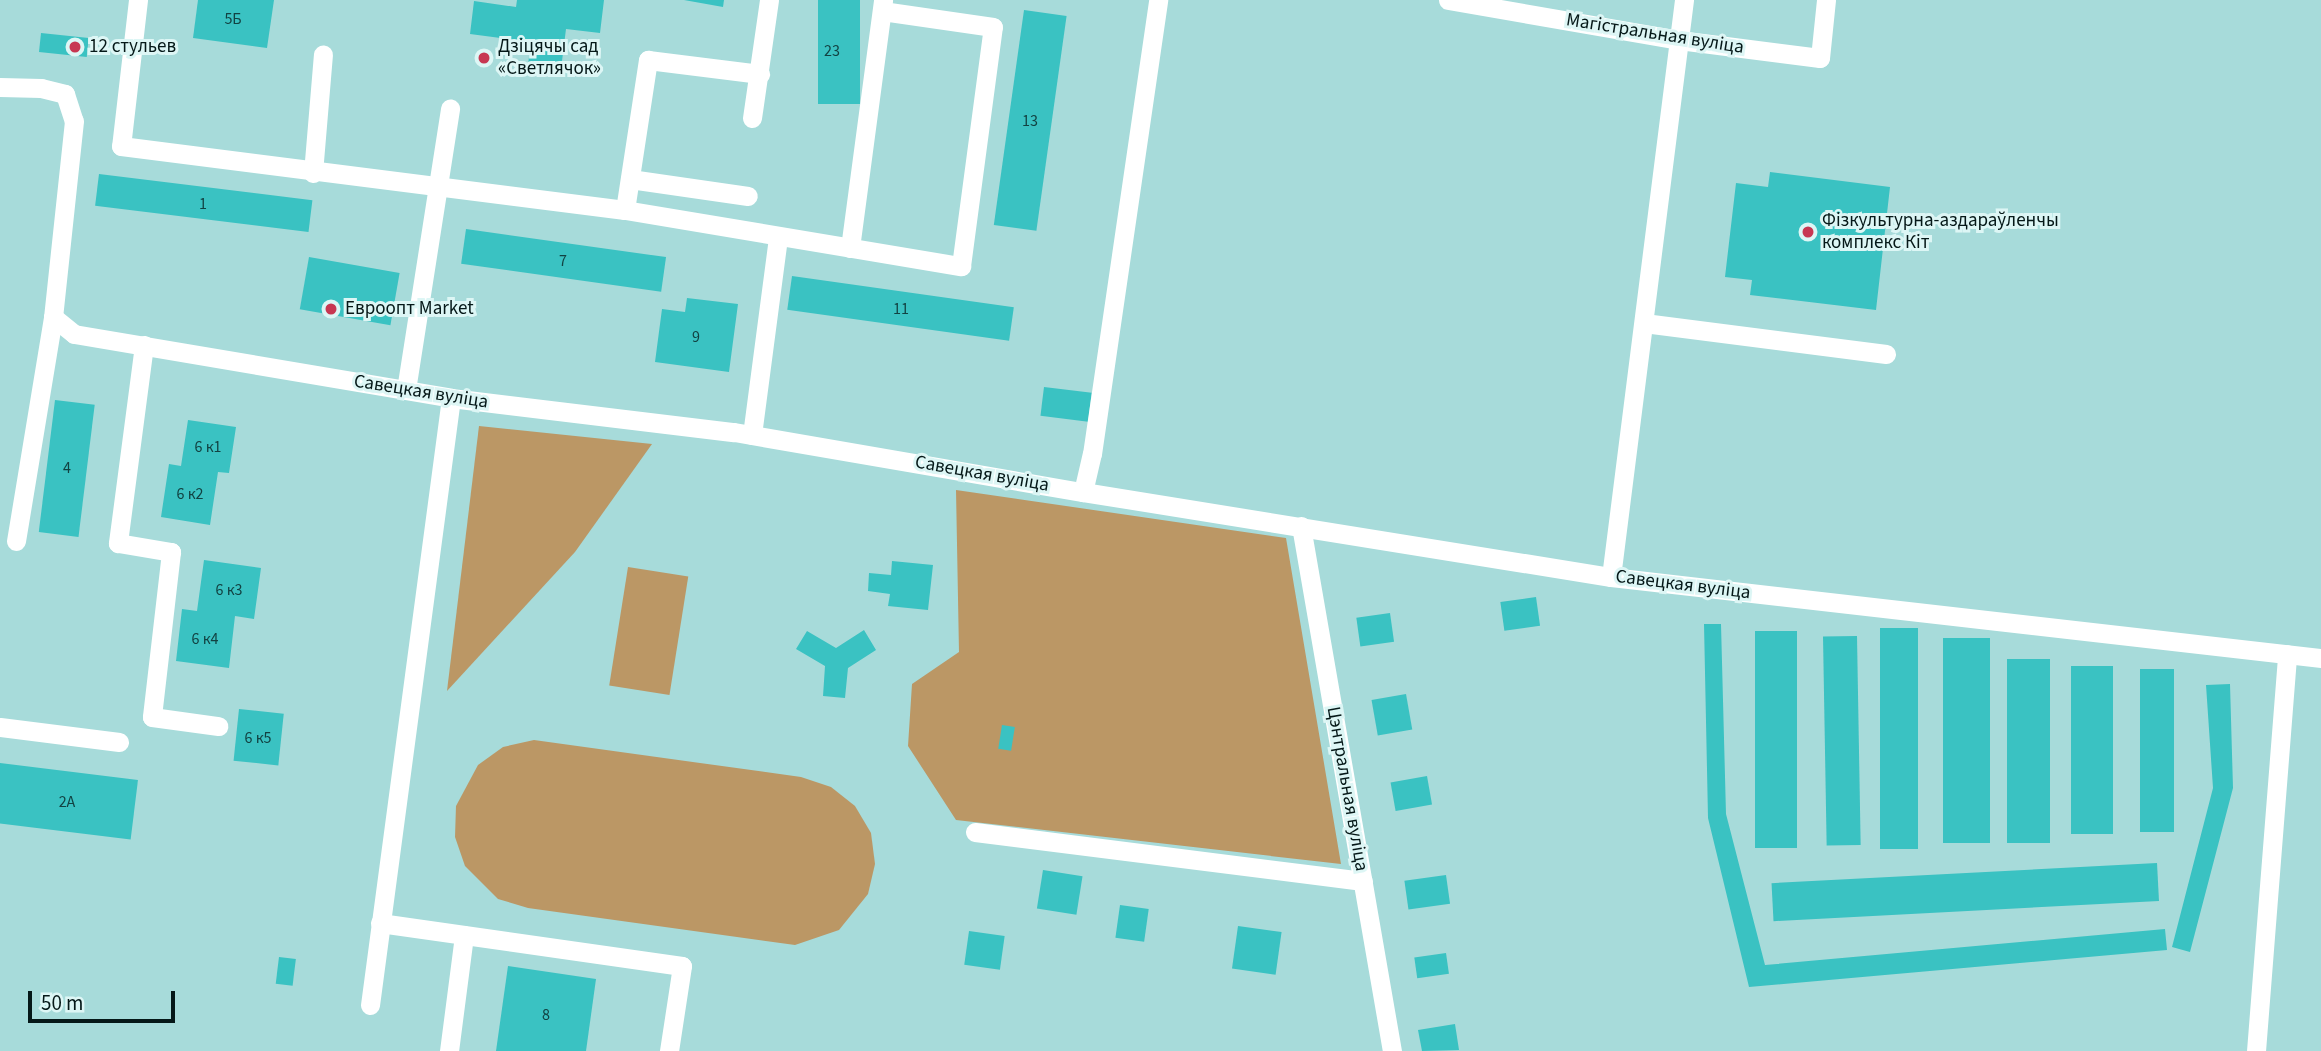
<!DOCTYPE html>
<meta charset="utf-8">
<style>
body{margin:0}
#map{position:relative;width:2321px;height:1051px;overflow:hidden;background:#a7dbda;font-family:"Source Sans 3",sans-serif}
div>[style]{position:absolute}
.green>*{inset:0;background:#bb9765;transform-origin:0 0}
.building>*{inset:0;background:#3ac2c2;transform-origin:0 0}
.minor>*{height:19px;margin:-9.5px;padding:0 9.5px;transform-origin:9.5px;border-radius:9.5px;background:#fff}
.dots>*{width:19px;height:19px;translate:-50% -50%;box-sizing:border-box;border:4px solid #ddf6f5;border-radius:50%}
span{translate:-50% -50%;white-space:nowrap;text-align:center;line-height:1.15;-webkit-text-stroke:6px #ddf6f5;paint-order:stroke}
.number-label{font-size:16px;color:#124242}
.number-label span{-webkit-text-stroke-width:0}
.street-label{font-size:19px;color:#051818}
.poi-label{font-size:19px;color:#051818}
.left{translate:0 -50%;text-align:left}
.scale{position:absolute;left:28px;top:991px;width:147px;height:32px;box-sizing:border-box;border:4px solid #051818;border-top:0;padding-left:9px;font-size:21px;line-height:24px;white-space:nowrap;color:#051818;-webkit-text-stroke:5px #ddf6f5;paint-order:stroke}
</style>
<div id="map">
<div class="green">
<i style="clip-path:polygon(479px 426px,652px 444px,575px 552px,447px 691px)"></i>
<i style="clip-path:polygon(956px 490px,1286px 538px,1341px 864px,956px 820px,908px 746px,912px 684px,959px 652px)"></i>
<i style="left:628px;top:567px;width:61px;height:120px;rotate:9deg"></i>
<i style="clip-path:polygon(534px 740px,801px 777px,831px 787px,855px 806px,871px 833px,875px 864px,868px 894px,839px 930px,795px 945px,528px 908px,498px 899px,465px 866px,455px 837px,456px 806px,478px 765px,503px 747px)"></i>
</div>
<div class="building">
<i style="clip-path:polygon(198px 0,274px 0,267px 48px,193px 38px)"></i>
<i style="clip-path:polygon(517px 0,604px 0,600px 33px,566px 29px,560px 77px,527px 72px,531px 42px,470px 34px,474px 1px,516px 7px)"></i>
<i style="clip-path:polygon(684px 0,724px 0,723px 7px)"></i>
<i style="left:818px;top:0;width:42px;height:104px"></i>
<i style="left:1024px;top:10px;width:43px;height:217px;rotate:8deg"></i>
<i style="left:41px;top:33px;width:48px;height:19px;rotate:6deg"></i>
<i style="clip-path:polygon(1770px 172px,1890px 187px,1876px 310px,1750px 295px,1752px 280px,1725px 277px,1736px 183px,1768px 187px)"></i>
<i style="left:99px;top:174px;width:215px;height:32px;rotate:7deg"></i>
<i style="left:466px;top:229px;width:202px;height:35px;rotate:8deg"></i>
<i style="left:309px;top:257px;width:92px;height:53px;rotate:10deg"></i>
<i style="left:792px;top:276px;width:224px;height:34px;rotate:8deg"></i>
<i style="clip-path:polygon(687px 298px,738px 304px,729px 372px,655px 362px,662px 309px,685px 312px)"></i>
<i style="left:1044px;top:387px;width:48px;height:29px;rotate:7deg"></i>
<i style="left:55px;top:400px;width:40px;height:133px;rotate:7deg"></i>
<i style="clip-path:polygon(188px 420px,236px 427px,229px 473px,218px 472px,210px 525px,161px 517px,169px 464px,181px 466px)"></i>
<i style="clip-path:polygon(204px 560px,261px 568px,254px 619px,235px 616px,229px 668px,176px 661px,182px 609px,197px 611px)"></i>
<i style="clip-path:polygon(892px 561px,933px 565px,928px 610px,888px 606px,890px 594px,868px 591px,869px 573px,891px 575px)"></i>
<i style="left:1536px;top:597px;width:29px;height:36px;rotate:82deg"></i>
<i style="left:1390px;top:613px;width:29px;height:34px;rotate:82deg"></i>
<i style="clip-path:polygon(1704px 624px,1721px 624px,1726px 814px,1765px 965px,2165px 929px,2167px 950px,1749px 987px,1708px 818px)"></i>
<i style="left:1880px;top:628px;width:38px;height:221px"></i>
<i style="clip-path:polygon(864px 630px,876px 650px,848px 668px,845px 698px,823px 696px,825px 666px,796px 649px,807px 631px,836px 648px)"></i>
<i style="left:1755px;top:631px;width:42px;height:217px"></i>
<i style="left:1857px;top:636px;width:209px;height:34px;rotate:89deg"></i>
<i style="left:1943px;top:638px;width:47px;height:205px"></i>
<i style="left:2007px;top:659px;width:43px;height:184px"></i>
<i style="left:2071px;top:666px;width:42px;height:168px"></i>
<i style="left:2140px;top:669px;width:34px;height:163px"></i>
<i style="clip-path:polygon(2230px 684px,2233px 788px,2190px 952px,2172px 947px,2213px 788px,2206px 685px)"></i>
<i style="left:1406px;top:694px;width:36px;height:35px;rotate:80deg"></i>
<i style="left:239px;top:709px;width:45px;height:52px;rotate:6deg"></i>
<i style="left:1002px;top:725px;width:13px;height:24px;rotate:9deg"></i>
<i style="left:0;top:763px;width:139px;height:60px;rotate:7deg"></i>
<i style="left:1427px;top:776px;width:29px;height:37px;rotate:80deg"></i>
<i style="left:2157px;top:863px;width:38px;height:386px;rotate:87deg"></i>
<i style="left:1043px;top:870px;width:40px;height:39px;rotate:9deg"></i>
<i style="left:1446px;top:875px;width:29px;height:42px;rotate:82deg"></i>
<i style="left:1120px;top:905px;width:29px;height:33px;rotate:8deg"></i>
<i style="left:1238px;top:926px;width:44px;height:43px;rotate:8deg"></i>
<i style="left:969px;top:931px;width:36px;height:34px;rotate:8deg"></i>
<i style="left:1446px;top:953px;width:21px;height:32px;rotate:82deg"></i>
<i style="left:279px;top:957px;width:17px;height:27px;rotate:7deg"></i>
<i style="clip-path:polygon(508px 966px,596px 979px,586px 1051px,496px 1051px)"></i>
<i style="clip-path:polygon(1455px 1024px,1459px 1050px,1422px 1051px,1418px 1030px)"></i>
</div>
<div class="minor">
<i style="left:138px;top:0;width:147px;rotate:96.6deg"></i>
<i style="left:121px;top:146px;width:508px;rotate:7.24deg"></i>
<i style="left:625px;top:210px;width:341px;rotate:9.5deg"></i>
<i style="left:961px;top:266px;width:241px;rotate:-82.4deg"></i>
<i style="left:993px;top:27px;width:112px;rotate:-171.8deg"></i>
<i style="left:1448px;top:0;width:234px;rotate:9.8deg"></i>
<i style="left:1679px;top:40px;width:142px;rotate:7.3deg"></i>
<i style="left:1820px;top:58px;width:58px;rotate:-84.1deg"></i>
<i style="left:0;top:87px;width:41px;rotate:1.4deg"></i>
<i style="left:41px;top:88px;width:25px;rotate:14deg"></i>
<i style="left:65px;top:94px;width:28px;rotate:72deg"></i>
<i style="left:74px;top:121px;width:197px;rotate:96.1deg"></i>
<i style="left:53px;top:317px;width:27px;rotate:39deg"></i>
<i style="left:74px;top:334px;width:382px;rotate:9.6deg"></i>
<i style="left:451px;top:398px;width:285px;rotate:6.9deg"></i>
<i style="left:734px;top:432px;width:354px;rotate:9.8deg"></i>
<i style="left:1083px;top:492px;width:39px;rotate:-77deg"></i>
<i style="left:1092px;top:454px;width:459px;rotate:-81.7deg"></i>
<i style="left:752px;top:118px;width:119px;rotate:-81.8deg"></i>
<i style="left:313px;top:173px;width:119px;rotate:-85.2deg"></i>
<i style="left:630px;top:179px;width:119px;rotate:8.2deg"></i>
<i style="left:625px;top:210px;width:152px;rotate:-81.3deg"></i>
<i style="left:648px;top:60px;width:113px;rotate:7.1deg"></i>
<i style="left:850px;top:248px;width:250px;rotate:-82.4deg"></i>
<i style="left:1644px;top:323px;width:244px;rotate:7.3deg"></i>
<i style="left:144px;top:345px;width:200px;rotate:97.5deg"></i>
<i style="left:118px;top:543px;width:54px;rotate:9.6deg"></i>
<i style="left:171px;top:552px;width:166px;rotate:96.6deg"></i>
<i style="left:152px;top:717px;width:67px;rotate:7.8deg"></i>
<i style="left:406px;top:390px;width:285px;rotate:-81.1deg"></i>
<i style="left:752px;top:435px;width:200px;rotate:-82.5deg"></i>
<i style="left:1083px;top:492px;width:535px;rotate:9.15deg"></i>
<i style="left:1611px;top:577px;width:715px;rotate:6.51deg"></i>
<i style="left:1301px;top:526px;width:533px;rotate:80.17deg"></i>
<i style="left:16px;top:541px;width:227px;rotate:-80.6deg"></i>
<i style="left:1611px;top:577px;width:582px;rotate:-82.79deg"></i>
<i style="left:0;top:727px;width:120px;rotate:7.2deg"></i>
<i style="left:975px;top:832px;width:391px;rotate:7.2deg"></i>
<i style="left:380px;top:923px;width:305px;rotate:8.1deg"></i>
<i style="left:682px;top:966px;width:86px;rotate:98.7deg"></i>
<i style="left:370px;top:1005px;width:612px;rotate:-82.4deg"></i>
<i style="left:449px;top:1051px;width:117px;rotate:-82.6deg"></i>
<i style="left:2256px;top:1051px;width:398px;rotate:-85.5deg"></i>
</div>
<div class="dots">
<i style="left:75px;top:47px;background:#c73752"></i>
<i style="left:484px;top:58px;background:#c73752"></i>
<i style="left:1808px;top:232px;background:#c73752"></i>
<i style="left:331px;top:309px;background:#c73752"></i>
</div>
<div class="number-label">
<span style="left:233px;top:19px">5Б</span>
<span style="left:832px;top:51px">23</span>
<span style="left:1030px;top:121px">13</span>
<span style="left:203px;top:204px">1</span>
<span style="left:563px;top:261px">7</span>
<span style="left:901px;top:309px">11</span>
<span style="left:696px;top:337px">9</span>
<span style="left:208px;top:447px">6 к1</span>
<span style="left:67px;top:468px">4</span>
<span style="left:190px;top:494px">6 к2</span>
<span style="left:229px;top:590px">6 к3</span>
<span style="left:205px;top:639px">6 к4</span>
<span style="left:258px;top:738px">6 к5</span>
<span style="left:67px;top:802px">2А</span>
<span style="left:546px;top:1015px">8</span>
</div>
<div class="street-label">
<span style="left:1655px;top:34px;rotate:9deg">Магістральная вуліца</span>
<span style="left:421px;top:392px;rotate:9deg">Савецкая вуліца</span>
<span style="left:982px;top:474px;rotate:10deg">Савецкая вуліца</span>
<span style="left:1683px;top:585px;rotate:7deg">Савецкая вуліца</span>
<span style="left:1347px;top:789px;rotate:80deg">Цэнтральная вуліца</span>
</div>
<div class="poi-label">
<span class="left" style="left:89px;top:47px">12 стульев</span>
<span class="left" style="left:498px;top:58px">Дзіцячы сад<br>«Светлячок»</span>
<span class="left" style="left:1822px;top:232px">Фізкультурна-аздараўленчы<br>комплекс Кіт</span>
<span class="left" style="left:345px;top:309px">Евроопт Market</span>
</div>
<div class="scale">50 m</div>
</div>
